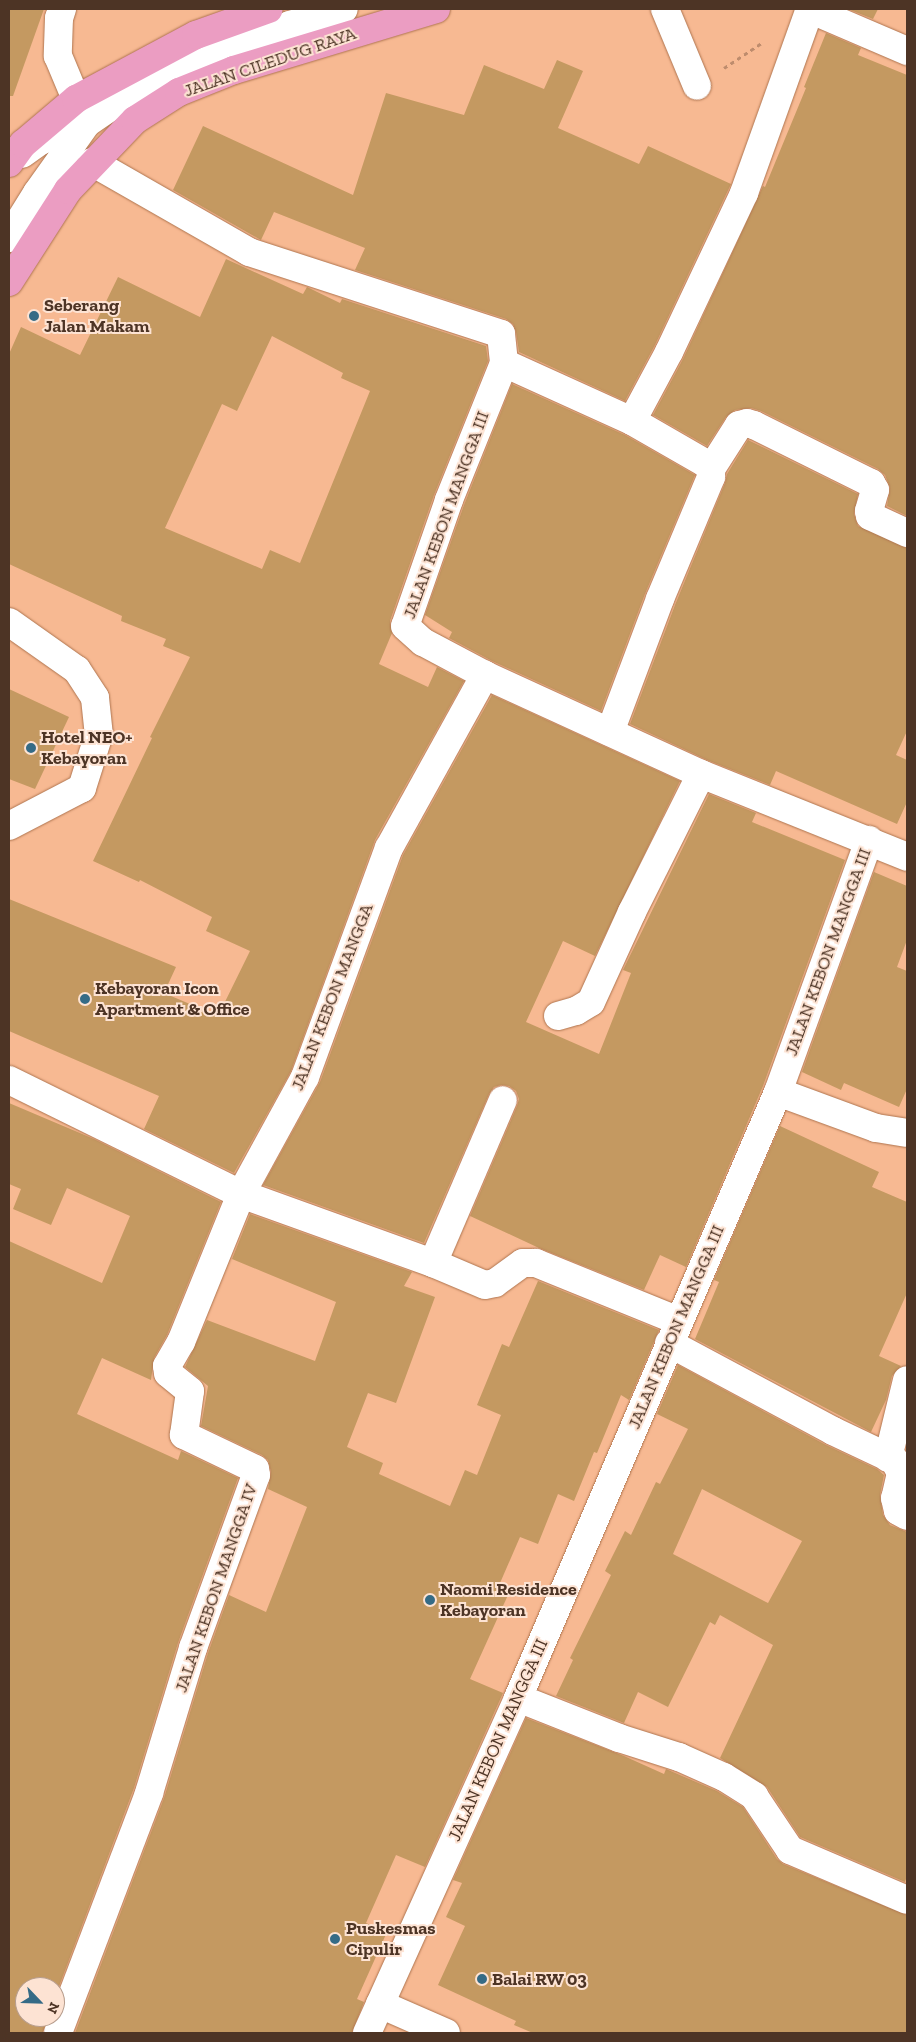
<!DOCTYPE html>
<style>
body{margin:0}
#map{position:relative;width:916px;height:2042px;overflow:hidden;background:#f7b992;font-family:"Zilla Slab",serif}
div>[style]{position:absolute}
.building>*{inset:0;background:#c49961}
.path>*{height:3px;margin-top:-1.5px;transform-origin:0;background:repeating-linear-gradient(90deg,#be8c6d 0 4px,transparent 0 8px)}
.roads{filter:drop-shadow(0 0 1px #af7550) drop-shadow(0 0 1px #af7550)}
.minor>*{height:28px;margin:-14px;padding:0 14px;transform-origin:14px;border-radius:14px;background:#fff}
.major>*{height:28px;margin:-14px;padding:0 14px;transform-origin:14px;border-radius:14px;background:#eb9dc2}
.dots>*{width:14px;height:14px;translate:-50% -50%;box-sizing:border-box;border:2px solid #fde3d3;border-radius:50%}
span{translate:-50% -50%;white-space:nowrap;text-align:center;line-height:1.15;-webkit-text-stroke:4px #fde3d3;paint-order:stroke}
.street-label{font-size:18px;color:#4d3425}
.poi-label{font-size:18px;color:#4d3425;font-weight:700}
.left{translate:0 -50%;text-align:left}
.frame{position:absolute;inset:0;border:10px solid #4d3425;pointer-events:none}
.north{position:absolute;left:15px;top:1977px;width:50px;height:50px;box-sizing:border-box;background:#fde3d3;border:1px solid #b79d8d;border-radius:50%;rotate:114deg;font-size:14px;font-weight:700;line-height:20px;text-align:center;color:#4d3425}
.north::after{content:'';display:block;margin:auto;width:18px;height:22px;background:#356b86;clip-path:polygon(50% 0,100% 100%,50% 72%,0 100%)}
</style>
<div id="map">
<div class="building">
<i style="clip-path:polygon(9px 9px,44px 9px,13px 96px,9px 96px)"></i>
<i style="clip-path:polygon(848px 9px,878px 9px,873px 19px)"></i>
<i style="clip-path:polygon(826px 33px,861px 48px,858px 55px,907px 75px,907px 516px,887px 506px,890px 488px,885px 475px,878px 469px,761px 411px,751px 408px,735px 410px,726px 417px,707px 446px,653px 415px,683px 359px,763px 186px,765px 187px,806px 88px,804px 87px)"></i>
<i style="clip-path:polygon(557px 60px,583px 71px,558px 128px,639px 164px,648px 146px,731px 184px,655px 345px,625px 401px,519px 352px,516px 332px,513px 324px,506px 319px,355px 270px,365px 248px,274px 212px,261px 240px,173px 190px,203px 126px,353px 195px,386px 93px,464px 115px,484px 65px,544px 89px)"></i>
<i style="clip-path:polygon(evenodd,226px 259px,303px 294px,307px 287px,340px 303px,342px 299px,486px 346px,488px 361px,434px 495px,390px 621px,392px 633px,379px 664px,428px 687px,437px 667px,464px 681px,375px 840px,291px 1071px,234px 1173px,144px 1129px,159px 1096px,9px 1031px,9px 899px,176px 967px,164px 993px,218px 1016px,250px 951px,206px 931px,212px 917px,140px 880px,139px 882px,93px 861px,152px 738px,150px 737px,190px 657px,163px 646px,166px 639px,121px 621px,122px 616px,9px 564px,9px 354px,21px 327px,80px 355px,118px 277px,200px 317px,226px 259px,272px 336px,343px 373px,341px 378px,370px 391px,300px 563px,270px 550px,262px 569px,165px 528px,222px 404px,237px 411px,272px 336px)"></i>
<i style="clip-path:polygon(512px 384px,625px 435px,695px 475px,645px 594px,601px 711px,492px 661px,449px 638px,452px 632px,425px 615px,464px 505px)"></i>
<i style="clip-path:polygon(748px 440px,858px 494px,854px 514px,858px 526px,907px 548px,907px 731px,896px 755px,907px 760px,907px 802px,897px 824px,776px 771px,770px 785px,707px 760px,630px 724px,675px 605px,725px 483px,727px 474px)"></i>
<i style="clip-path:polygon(9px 689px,69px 717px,35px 789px,9px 779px)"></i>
<i style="clip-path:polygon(492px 695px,680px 781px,595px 956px,563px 941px,526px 1022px,599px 1054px,631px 973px,623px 970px,709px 794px,756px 813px,752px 822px,845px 860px,763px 1086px,686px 1267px,660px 1255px,644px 1290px,539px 1248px,470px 1216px,517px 1106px,519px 1099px,516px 1091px,509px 1086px,501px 1085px,494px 1087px,489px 1094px,424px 1243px,263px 1185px,320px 1082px,403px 855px)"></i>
<i style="clip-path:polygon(874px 872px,907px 886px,907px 940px,897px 967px,907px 971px,907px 1089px,899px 1107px,844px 1083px,841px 1090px,802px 1072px)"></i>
<i style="clip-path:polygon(9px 1103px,94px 1139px,221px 1202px,167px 1335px,154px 1358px,151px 1380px,102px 1358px,77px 1414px,178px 1460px,181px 1451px,238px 1478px,178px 1643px,134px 1788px,55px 1997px,55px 1987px,25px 1987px,25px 2017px,47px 2017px,43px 2033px,9px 2033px,9px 1241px,102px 1283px,130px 1216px,67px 1188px,51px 1225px,13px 1209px,21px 1189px,9px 1184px)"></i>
<i style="clip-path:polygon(780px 1126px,879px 1172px,872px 1187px,907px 1202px,907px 1293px,879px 1356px,901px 1366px,892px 1376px,886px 1400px,871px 1432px,695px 1339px,719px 1282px,714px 1280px)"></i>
<i style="clip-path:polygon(250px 1214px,412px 1272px,404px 1286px,435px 1297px,396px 1403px,368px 1393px,347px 1447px,383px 1463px,379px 1474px,450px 1506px,465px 1470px,477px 1475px,501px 1415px,477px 1405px,502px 1344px,509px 1347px,538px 1281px,659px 1330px,629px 1400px,621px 1395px,597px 1453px,594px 1452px,574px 1501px,558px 1494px,538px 1544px,520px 1537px,497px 1590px,508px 1595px,470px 1679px,503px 1693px,425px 1867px,396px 1855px,366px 1923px,387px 1932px,357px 1999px,364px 2002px,352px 2033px,75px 2033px,164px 1798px,208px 1653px,229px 1595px,266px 1612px,307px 1507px,268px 1489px,271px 1472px,268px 1460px,262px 1455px,201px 1426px,208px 1386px,185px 1367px,207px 1320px,315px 1361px,336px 1302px,232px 1259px)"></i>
<i style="clip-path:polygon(evenodd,678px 1365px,826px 1445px,877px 1469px,884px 1475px,880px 1495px,883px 1515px,890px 1525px,907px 1532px,907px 1876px,905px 1882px,800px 1837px,767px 1787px,720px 1758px,773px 1645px,720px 1615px,715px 1625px,710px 1622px,668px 1707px,638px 1692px,624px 1723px,556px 1696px,573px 1660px,570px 1658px,611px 1575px,605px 1571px,625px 1531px,631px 1535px,656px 1482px,660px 1484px,688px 1429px,657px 1414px,678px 1365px,702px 1489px,802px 1541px,768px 1603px,673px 1554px,702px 1489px)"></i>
<i style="clip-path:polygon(526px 1718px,624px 1756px,664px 1774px,666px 1769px,717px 1791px,743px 1807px,777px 1859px,783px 1864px,907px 1915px,907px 2033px,533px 2033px,514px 2025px,516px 2021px,438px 1985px,465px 1926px,446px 1917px,462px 1883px,453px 1880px)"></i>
</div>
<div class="path">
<i style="left:724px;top:68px;width:47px;rotate:-33.7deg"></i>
</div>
<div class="roads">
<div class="minor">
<i style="left:62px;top:9px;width:9px;rotate:108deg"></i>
<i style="left:59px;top:18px;width:38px;rotate:92deg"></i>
<i style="left:58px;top:56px;width:47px;rotate:67.3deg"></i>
<i style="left:665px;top:9px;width:83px;rotate:67.4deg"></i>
<i style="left:809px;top:9px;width:107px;rotate:23.2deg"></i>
<i style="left:22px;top:154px;width:22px;rotate:-36deg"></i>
<i style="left:40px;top:141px;width:50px;rotate:-21deg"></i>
<i style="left:87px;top:123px;width:58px;rotate:-34.5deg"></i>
<i style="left:135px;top:90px;width:71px;rotate:-26.9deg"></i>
<i style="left:198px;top:58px;width:98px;rotate:-19.7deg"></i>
<i style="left:290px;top:25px;width:56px;rotate:-16.5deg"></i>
<i style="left:92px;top:162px;width:181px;rotate:29.8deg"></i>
<i style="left:249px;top:252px;width:265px;rotate:18deg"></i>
<i style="left:501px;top:334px;width:29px;rotate:84deg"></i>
<i style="left:504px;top:363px;width:148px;rotate:111.9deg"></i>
<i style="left:449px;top:500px;width:133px;rotate:109.2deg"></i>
<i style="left:405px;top:626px;width:24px;rotate:42deg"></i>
<i style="left:423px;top:642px;width:70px;rotate:28deg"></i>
<i style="left:485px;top:675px;width:238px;rotate:24.6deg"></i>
<i style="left:701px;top:774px;width:222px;rotate:21.9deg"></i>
<i style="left:9px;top:238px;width:53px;rotate:-58.1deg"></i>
<i style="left:37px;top:193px;width:86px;rotate:-54.5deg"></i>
<i style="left:504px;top:363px;width:141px;rotate:24.4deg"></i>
<i style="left:632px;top:421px;width:84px;rotate:29.9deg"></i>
<i style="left:705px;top:463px;width:8px;rotate:45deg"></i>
<i style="left:711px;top:469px;width:8px;rotate:90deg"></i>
<i style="left:711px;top:477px;width:132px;rotate:112.7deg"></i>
<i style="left:660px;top:599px;width:142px;rotate:110.6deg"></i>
<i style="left:632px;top:421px;width:78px;rotate:-61.8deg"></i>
<i style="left:669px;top:352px;width:176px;rotate:-64.7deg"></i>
<i style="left:744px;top:193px;width:195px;rotate:-70.3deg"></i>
<i style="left:711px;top:469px;width:52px;rotate:-57.5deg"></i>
<i style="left:739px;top:425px;width:8px;rotate:-14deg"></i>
<i style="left:747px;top:423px;width:7px;rotate:16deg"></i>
<i style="left:754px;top:425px;width:131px;rotate:26.4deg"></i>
<i style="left:871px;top:483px;width:8px;rotate:60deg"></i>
<i style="left:875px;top:490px;width:22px;rotate:106deg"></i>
<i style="left:869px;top:511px;width:5px;rotate:79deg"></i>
<i style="left:870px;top:516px;width:41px;rotate:24.7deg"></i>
<i style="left:9px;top:622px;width:83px;rotate:35.2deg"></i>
<i style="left:77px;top:670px;width:33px;rotate:57deg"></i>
<i style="left:95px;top:698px;width:36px;rotate:84deg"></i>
<i style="left:99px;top:734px;width:57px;rotate:107.5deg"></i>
<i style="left:82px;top:788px;width:82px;rotate:152.5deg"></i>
<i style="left:558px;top:1016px;width:19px;rotate:-16deg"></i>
<i style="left:576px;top:1011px;width:17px;rotate:-31deg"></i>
<i style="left:591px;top:1002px;width:99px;rotate:-65.5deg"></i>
<i style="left:632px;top:912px;width:154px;rotate:-63.4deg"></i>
<i style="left:9px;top:1080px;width:258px;rotate:26.2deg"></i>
<i style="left:241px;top:1194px;width:204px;rotate:19.8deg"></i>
<i style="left:433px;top:1263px;width:56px;rotate:22.9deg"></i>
<i style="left:485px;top:1285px;width:10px;rotate:-11deg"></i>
<i style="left:495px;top:1283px;width:34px;rotate:-36deg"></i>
<i style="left:523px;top:1263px;width:13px"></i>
<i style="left:536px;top:1263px;width:154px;rotate:22.1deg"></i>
<i style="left:778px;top:1092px;width:104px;rotate:20.2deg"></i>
<i style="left:876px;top:1128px;width:31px;rotate:9deg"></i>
<i style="left:433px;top:1263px;width:177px;rotate:-66.8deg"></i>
<i style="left:669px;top:1343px;width:186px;rotate:28.2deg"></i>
<i style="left:833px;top:1431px;width:68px;rotate:25.4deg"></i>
<i style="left:894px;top:1460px;width:15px;rotate:62deg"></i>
<i style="left:901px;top:1473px;width:26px;rotate:103deg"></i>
<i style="left:895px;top:1498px;width:13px;rotate:77deg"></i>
<i style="left:898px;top:1511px;width:10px;rotate:29deg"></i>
<i style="left:888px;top:1458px;width:80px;rotate:-76.3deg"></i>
<i style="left:518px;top:1698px;width:109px;rotate:21.6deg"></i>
<i style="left:619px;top:1738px;width:63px;rotate:17.6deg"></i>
<i style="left:679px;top:1757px;width:49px;rotate:24deg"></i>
<i style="left:724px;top:1777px;width:36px;rotate:32deg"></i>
<i style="left:754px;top:1796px;width:65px;rotate:56.3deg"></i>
<i style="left:790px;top:1850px;width:127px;rotate:23.1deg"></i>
<i style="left:380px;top:2004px;width:72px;rotate:23.7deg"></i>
<i style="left:58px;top:2033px;width:257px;rotate:-69.2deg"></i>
<i style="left:149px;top:1793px;width:152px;rotate:-73.1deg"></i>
<i style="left:193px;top:1648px;width:184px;rotate:-70deg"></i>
<i style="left:256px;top:1475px;width:6px;rotate:-99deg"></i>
<i style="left:255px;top:1469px;width:79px;rotate:-154.4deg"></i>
<i style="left:184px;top:1435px;width:44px;rotate:-82.2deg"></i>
<i style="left:190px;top:1391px;width:28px;rotate:-141deg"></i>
<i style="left:168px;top:1373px;width:7px;rotate:-98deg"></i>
<i style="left:167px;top:1366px;width:28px;rotate:-60deg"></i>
<i style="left:181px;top:1342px;width:160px;rotate:-67.9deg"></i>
<i style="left:241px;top:1194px;width:133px;rotate:-61.3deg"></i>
<i style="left:305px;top:1077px;width:244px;rotate:-69.9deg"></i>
<i style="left:389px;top:848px;width:198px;rotate:-61deg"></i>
<i style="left:367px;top:2033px;width:367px;rotate:-65.7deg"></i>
<i style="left:518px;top:1698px;width:659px;rotate:-66.78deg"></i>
<i style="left:778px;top:1092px;width:268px;rotate:-70.1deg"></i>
</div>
<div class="major">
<i style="left:9px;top:163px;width:24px;rotate:-54deg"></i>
<i style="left:23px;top:144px;width:70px;rotate:-40.3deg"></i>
<i style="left:76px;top:99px;width:136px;rotate:-28.1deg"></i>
<i style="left:196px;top:35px;width:77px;rotate:-19.6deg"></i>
<i style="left:9px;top:282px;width:109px;rotate:-57.3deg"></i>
<i style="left:68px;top:190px;width:97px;rotate:-46.3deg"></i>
<i style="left:135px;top:120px;width:52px;rotate:-32.5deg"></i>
<i style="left:179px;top:92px;width:59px;rotate:-21.8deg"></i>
<i style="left:234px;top:70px;width:211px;rotate:-16.8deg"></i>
</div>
</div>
<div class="dots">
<i style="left:34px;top:316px;background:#356b86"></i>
<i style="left:31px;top:748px;background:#356b86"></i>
<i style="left:85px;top:999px;background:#356b86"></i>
<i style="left:430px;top:1600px;background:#356b86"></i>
<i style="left:335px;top:1939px;background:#356b86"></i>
<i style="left:482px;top:1979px;background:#356b86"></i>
</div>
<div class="street-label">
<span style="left:270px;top:62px;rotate:-19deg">JALAN CILEDUG RAYA</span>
<span style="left:446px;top:515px;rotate:-70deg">JALAN KEBON MANGGA III</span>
<span style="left:828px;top:952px;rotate:-70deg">JALAN KEBON MANGGA III</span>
<span style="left:332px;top:997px;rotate:-69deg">JALAN KEBON MANGGA</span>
<span style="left:676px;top:1327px;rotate:-67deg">JALAN KEBON MANGGA III</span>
<span style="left:216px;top:1588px;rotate:-71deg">JALAN KEBON MANGGA IV</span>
<span style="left:498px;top:1740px;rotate:-66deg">JALAN KEBON MANGGA III</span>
</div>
<div class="poi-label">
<span class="left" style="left:44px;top:316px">Seberang<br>Jalan Makam</span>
<span class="left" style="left:41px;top:748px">Hotel NEO+<br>Kebayoran</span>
<span class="left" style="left:95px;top:999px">Kebayoran Icon<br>Apartment &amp; Office</span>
<span class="left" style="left:440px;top:1600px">Naomi Residence<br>Kebayoran</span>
<span class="left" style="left:346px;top:1939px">Puskesmas<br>Cipulir</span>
<span class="left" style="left:492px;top:1979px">Balai RW 03</span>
</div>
<div class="frame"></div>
<div class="north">N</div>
</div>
